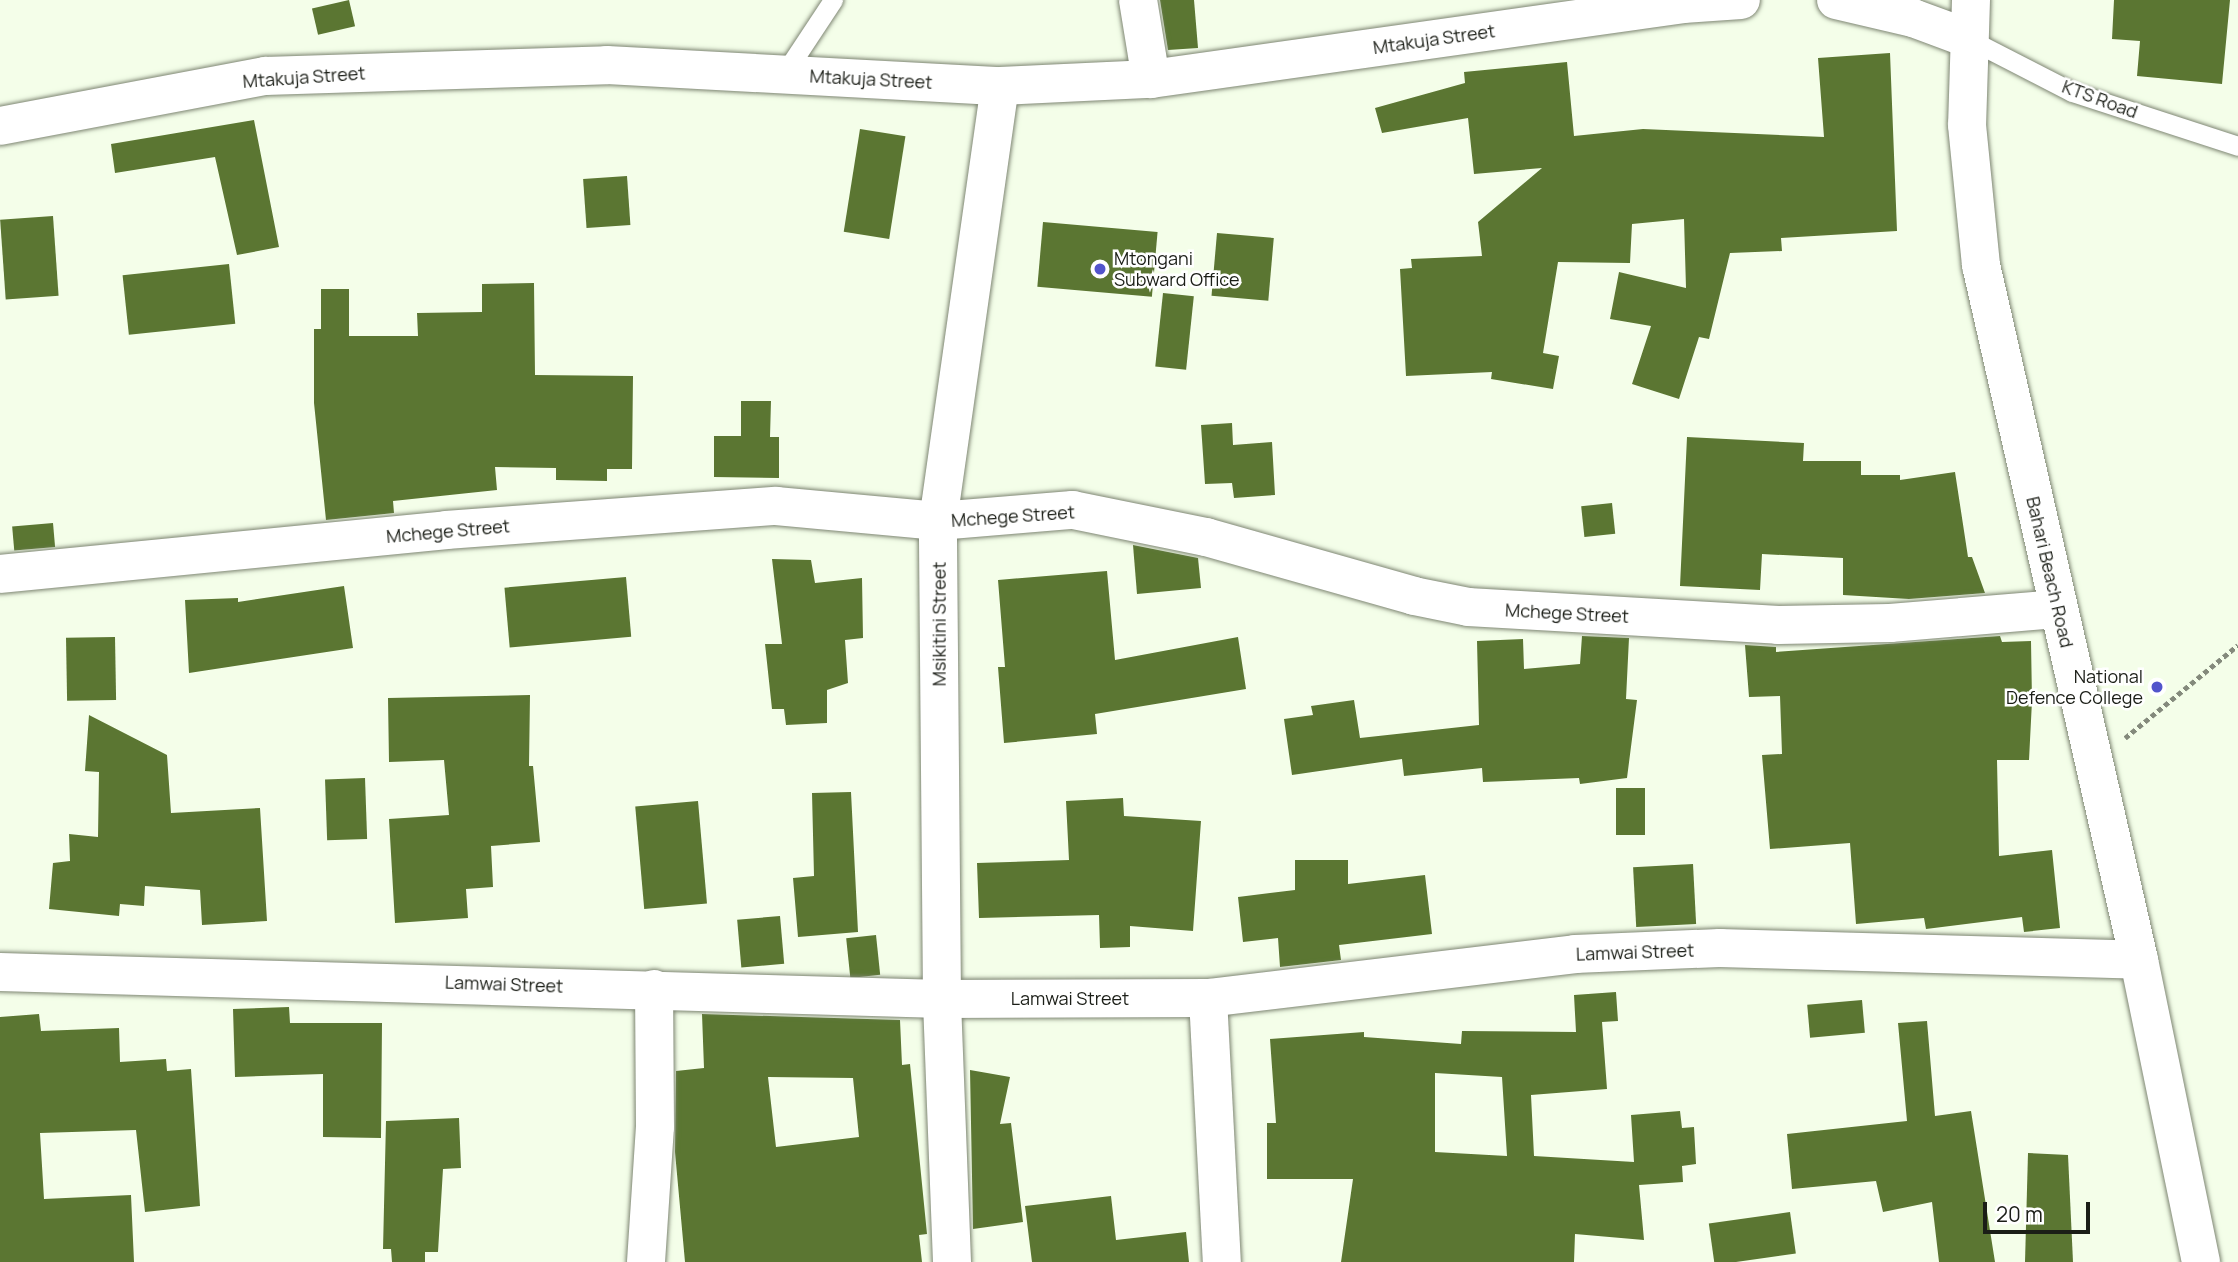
<!DOCTYPE html>
<style>
body{margin:0}
#map{position:relative;width:2238px;height:1262px;overflow:hidden;background:#f4fee9;font-family:Manrope,sans-serif}
div>[style]{position:absolute}
.building>*{inset:0;background:#5b7632;transform-origin:0 0}
.path>*{height:4.5px;margin-top:-2.25px;transform-origin:0;background:repeating-linear-gradient(90deg,#848a7c 0 5px,transparent 0 8.5px)}
.roads{filter:drop-shadow(0 0 2px #7e8673) drop-shadow(0 0 2px #7e8673)}
.service>*{height:19px;margin:-9.5px;padding:0 9.5px;transform-origin:9.5px;border-radius:9.5px;background:#fff}
.minor>*{height:38px;margin:-19px;padding:0 19px;transform-origin:19px;border-radius:19px;background:#fff}
.tertiary>*{height:38px;margin:-19px;padding:0 19px;transform-origin:19px;border-radius:19px;background:#fff}
.dots>*{width:19px;height:19px;translate:-50% -50%;box-sizing:border-box;border:4px solid #fff;border-radius:50%}
span{translate:-50% -50%;white-space:nowrap;text-align:center;line-height:1.15;-webkit-text-stroke:5px #fff;paint-order:stroke}
.street-label{font-size:18px;color:#1b1e17}
.poi-label{font-size:18px;color:#1b1e17}
.left{translate:0 -50%;text-align:left}
.right{translate:-100% -50%;text-align:right}
.scale{position:absolute;left:1983px;top:1202px;width:107px;height:32px;box-sizing:border-box;border:4px solid #1b1e17;border-top:0;padding-left:9px;font-size:21px;line-height:24px;white-space:nowrap;color:#1b1e17;-webkit-text-stroke:5px #fff;paint-order:stroke}
</style>
<div id="map">
<div class="building">
<i style="left:349px;top:0;width:27px;height:38px;rotate:77deg"></i>
<i style="clip-path:polygon(1160px 0,1194px 0,1198px 48px,1168px 50px)"></i>
<i style="clip-path:polygon(2114px 0,2230px 0,2222px 84px,2137px 76px,2140px 41px,2112px 39px)"></i>
<i style="clip-path:polygon(1890px 53px,1897px 231px,1781px 238px,1782px 251px,1730px 253px,1709px 339px,1699px 337px,1679px 399px,1632px 384px,1651px 326px,1610px 319px,1619px 272px,1686px 288px,1684px 219px,1632px 224px,1630px 263px,1558px 262px,1543px 353px,1559px 356px,1553px 389px,1491px 379px,1492px 372px,1406px 376px,1400px 269px,1412px 268px,1411px 259px,1482px 256px,1478px 222px,1542px 168px,1474px 174px,1468px 118px,1382px 133px,1375px 108px,1465px 83px,1464px 72px,1567px 62px,1574px 136px,1643px 129px,1824px 137px,1818px 58px)"></i>
<i style="clip-path:polygon(254px 120px,279px 247px,237px 255px,215px 157px,115px 173px,111px 144px)"></i>
<i style="left:860px;top:129px;width:46px;height:104px;rotate:9deg"></i>
<i style="left:627px;top:176px;width:49px;height:44px;rotate:86deg"></i>
<i style="left:53px;top:216px;width:80px;height:53px;rotate:86deg"></i>
<i style="left:1043px;top:222px;width:115px;height:65px;rotate:5deg"></i>
<i style="left:1217px;top:233px;width:57px;height:63px;rotate:5deg"></i>
<i style="left:229px;top:264px;width:60px;height:107px;rotate:84deg"></i>
<i style="clip-path:polygon(534px 283px,535px 375px,633px 376px,632px 469px,607px 469px,607px 481px,556px 480px,556px 468px,495px 467px,497px 490px,393px 501px,394px 513px,326px 520px,314px 403px,314px 329px,321px 329px,321px 289px,349px 289px,349px 336px,418px 336px,417px 313px,482px 312px,482px 284px)"></i>
<i style="left:1163px;top:293px;width:31px;height:74px;rotate:6deg"></i>
<i style="clip-path:polygon(741px 401px,771px 401px,770px 437px,779px 437px,779px 478px,714px 477px,714px 436px,741px 436px)"></i>
<i style="clip-path:polygon(1232px 423px,1233px 445px,1272px 442px,1275px 495px,1234px 498px,1232px 483px,1205px 484px,1201px 425px)"></i>
<i style="clip-path:polygon(1687px 437px,1804px 443px,1803px 461px,1861px 461px,1861px 475px,1900px 475px,1900px 480px,1955px 472px,1968px 557px,1972px 557px,1985px 593px,1909px 599px,1843px 595px,1843px 558px,1762px 554px,1760px 590px,1680px 586px)"></i>
<i style="left:1612px;top:503px;width:31px;height:31px;rotate:84deg"></i>
<i style="left:53px;top:523px;width:24px;height:41px;rotate:85deg"></i>
<i style="clip-path:polygon(1133px 545px,1198px 558px,1201px 588px,1137px 594px)"></i>
<i style="clip-path:polygon(772px 559px,811px 560px,815px 583px,862px 578px,863px 638px,845px 640px,848px 683px,827px 690px,827px 723px,786px 725px,784px 709px,772px 709px,765px 644px,782px 644px)"></i>
<i style="clip-path:polygon(1107px 571px,1115px 660px,1238px 637px,1246px 689px,1095px 714px,1097px 734px,1004px 743px,998px 667px,1005px 667px,998px 580px)"></i>
<i style="left:626px;top:577px;width:60px;height:122px;rotate:85deg"></i>
<i style="clip-path:polygon(344px 586px,353px 648px,189px 673px,185px 600px,238px 598px,238px 602px)"></i>
<i style="clip-path:polygon(1582px 636px,1629px 638px,1626px 699px,1637px 700px,1627px 778px,1580px 784px,1579px 778px,1483px 782px,1482px 768px,1404px 776px,1402px 759px,1292px 775px,1284px 719px,1313px 715px,1311px 706px,1354px 700px,1360px 738px,1479px 725px,1477px 641px,1523px 639px,1524px 669px,1580px 664px)"></i>
<i style="clip-path:polygon(2000px 636px,2002px 642px,2031px 641px,2032px 701px,2029px 760px,1997px 760px,1999px 856px,2052px 850px,2060px 928px,2024px 932px,2022px 917px,1926px 929px,1924px 918px,1856px 924px,1850px 843px,1770px 849px,1762px 755px,1782px 754px,1780px 696px,1749px 697px,1745px 645px,1776px 647px,1776px 652px)"></i>
<i style="left:115px;top:637px;width:63px;height:49px;rotate:89deg"></i>
<i style="clip-path:polygon(530px 695px,529px 766px,533px 766px,540px 842px,491px 846px,493px 887px,466px 889px,468px 918px,395px 923px,389px 819px,449px 815px,444px 760px,389px 762px,388px 698px)"></i>
<i style="clip-path:polygon(89px 715px,167px 755px,171px 813px,260px 808px,267px 921px,202px 925px,200px 890px,145px 886px,144px 906px,120px 904px,119px 916px,49px 909px,53px 863px,70px 861px,69px 834px,98px 837px,99px 772px,85px 771px)"></i>
<i style="left:365px;top:778px;width:61px;height:40px;rotate:88deg"></i>
<i style="left:1616px;top:788px;width:29px;height:47px"></i>
<i style="clip-path:polygon(851px 792px,858px 932px,798px 937px,793px 878px,814px 876px,812px 793px)"></i>
<i style="clip-path:polygon(1123px 798px,1124px 816px,1201px 821px,1193px 931px,1130px 926px,1130px 947px,1100px 948px,1099px 915px,979px 918px,977px 863px,1069px 860px,1066px 801px)"></i>
<i style="left:698px;top:801px;width:103px;height:63px;rotate:85deg"></i>
<i style="clip-path:polygon(1295px 860px,1348px 860px,1348px 884px,1425px 875px,1432px 934px,1339px 945px,1341px 960px,1280px 967px,1278px 938px,1243px 942px,1238px 897px,1295px 890px)"></i>
<i style="left:1693px;top:864px;width:60px;height:60px;rotate:87deg"></i>
<i style="left:780px;top:916px;width:48px;height:43px;rotate:85deg"></i>
<i style="left:876px;top:935px;width:40px;height:30px;rotate:84deg"></i>
<i style="clip-path:polygon(evenodd,1616px 992px,1618px 1021px,1602px 1022px,1607px 1089px,1531px 1095px,1534px 1156px,1634px 1162px,1631px 1115px,1680px 1111px,1682px 1128px,1694px 1127px,1696px 1164px,1682px 1166px,1683px 1182px,1639px 1185px,1644px 1240px,1575px 1234px,1574px 1262px,1341px 1262px,1353px 1179px,1267px 1179px,1267px 1123px,1276px 1123px,1270px 1039px,1364px 1032px,1364px 1037px,1461px 1044px,1462px 1031px,1576px 1032px,1574px 995px,1616px 992px,1435px 1073px,1502px 1077px,1507px 1156px,1435px 1152px,1435px 1073px)"></i>
<i style="left:1862px;top:1000px;width:33px;height:55px;rotate:85deg"></i>
<i style="clip-path:polygon(289px 1007px,290px 1023px,382px 1023px,381px 1138px,323px 1137px,323px 1074px,235px 1077px,233px 1009px)"></i>
<i style="clip-path:polygon(39px 1014px,41px 1031px,119px 1028px,120px 1062px,166px 1059px,167px 1071px,191px 1069px,200px 1206px,145px 1212px,136px 1130px,40px 1133px,44px 1199px,131px 1195px,134px 1262px,0 1262px,0 1017px)"></i>
<i style="clip-path:polygon(evenodd,702px 1014px,900px 1020px,902px 1065px,910px 1064px,927px 1234px,919px 1235px,922px 1262px,685px 1262px,675px 1152px,676px 1071px,704px 1068px,702px 1014px,768px 1077px,853px 1078px,859px 1137px,776px 1147px,768px 1077px)"></i>
<i style="clip-path:polygon(1927px 1021px,1935px 1116px,1971px 1111px,1995px 1262px,1939px 1262px,1932px 1202px,1883px 1212px,1876px 1181px,1792px 1189px,1787px 1134px,1907px 1121px,1898px 1023px)"></i>
<i style="clip-path:polygon(970px 1070px,1010px 1077px,1000px 1124px,1011px 1123px,1023px 1222px,973px 1229px)"></i>
<i style="clip-path:polygon(459px 1118px,461px 1168px,443px 1169px,438px 1252px,425px 1252px,425px 1262px,392px 1262px,391px 1249px,383px 1249px,386px 1121px)"></i>
<i style="clip-path:polygon(2028px 1153px,2068px 1155px,2073px 1262px,2025px 1262px)"></i>
<i style="clip-path:polygon(1111px 1196px,1116px 1240px,1186px 1232px,1189px 1262px,1032px 1262px,1025px 1206px)"></i>
<i style="left:1790px;top:1212px;width:42px;height:82px;rotate:82deg"></i>
</div>
<div class="path">
<i style="left:2125px;top:738px;width:146px;rotate:-39.5deg"></i>
</div>
<div class="roads">
<div class="service">
<i style="left:1967px;top:38px;width:118px;rotate:27.2deg"></i>
<i style="left:2072px;top:92px;width:175px;rotate:18deg"></i>
<i style="left:784px;top:74px;width:89px;rotate:-56.5deg"></i>
</div>
<div class="minor">
<i style="left:1138px;top:0;width:80px;rotate:80.7deg"></i>
<i style="left:1836px;top:0;width:79px;rotate:13.2deg"></i>
<i style="left:1913px;top:18px;width:58px;rotate:20.3deg"></i>
<i style="left:0;top:126px;width:270px;rotate:-10.7deg"></i>
<i style="left:265px;top:76px;width:342px;rotate:-1.8deg"></i>
<i style="left:607px;top:65px;width:394px;rotate:3.1deg"></i>
<i style="left:1000px;top:86px;width:151px;rotate:-2.7deg"></i>
<i style="left:1151px;top:79px;width:537px;rotate:-8.02deg"></i>
<i style="left:1683px;top:4px;width:58px;rotate:-3.9deg"></i>
<i style="left:0;top:574px;width:448px;rotate:-5.6deg"></i>
<i style="left:446px;top:530px;width:331px;rotate:-4.2deg"></i>
<i style="left:776px;top:506px;width:163px;rotate:5.3deg"></i>
<i style="left:938px;top:521px;width:135px;rotate:-4.7deg"></i>
<i style="left:1073px;top:510px;width:136px;rotate:11.5deg"></i>
<i style="left:1206px;top:537px;width:216px;rotate:15.8deg"></i>
<i style="left:1414px;top:596px;width:55px;rotate:11.5deg"></i>
<i style="left:1468px;top:607px;width:311px;rotate:3.3deg"></i>
<i style="left:1778px;top:625px;width:112px;rotate:-1deg"></i>
<i style="left:1890px;top:623px;width:169px;rotate:-4.8deg"></i>
<i style="left:0;top:972px;width:942px;rotate:1.64deg"></i>
<i style="left:942px;top:999px;width:266px;rotate:-0.2deg"></i>
<i style="left:1208px;top:998px;width:370px;rotate:-6.8deg"></i>
<i style="left:1575px;top:954px;width:145px;rotate:-2.4deg"></i>
<i style="left:1720px;top:948px;width:419px;rotate:1.6deg"></i>
<i style="left:1208px;top:998px;width:264px;rotate:87deg"></i>
<i style="left:646px;top:1262px;width:135px;rotate:-86.2deg"></i>
<i style="left:655px;top:1127px;width:138px;rotate:-90.4deg"></i>
<i style="left:952px;top:1262px;width:263px;rotate:-92.2deg"></i>
<i style="left:942px;top:999px;width:478px;rotate:-90.5deg"></i>
<i style="left:938px;top:521px;width:439px;rotate:-81.9deg"></i>
</div>
<div class="tertiary">
<i style="left:1971px;top:0;width:125px;rotate:91.8deg"></i>
<i style="left:1967px;top:125px;width:141px;rotate:84.3deg"></i>
<i style="left:1981px;top:265px;width:713px;rotate:77.19deg"></i>
<i style="left:2139px;top:960px;width:308px;rotate:78.4deg"></i>
</div>
</div>
<div class="dots">
<i style="left:1100px;top:269px;background:#5254cb"></i>
<i style="left:2157px;top:687px;background:#5254cb"></i>
</div>
<div class="street-label">
<span style="left:1434px;top:39px;rotate:-8deg">Mtakuja Street</span>
<span style="left:304px;top:77px;rotate:-4deg">Mtakuja Street</span>
<span style="left:871px;top:79px;rotate:3deg">Mtakuja Street</span>
<span style="left:2100px;top:99px;rotate:20deg">KTS Road</span>
<span style="left:1013px;top:516px;rotate:-4deg">Mchege Street</span>
<span style="left:448px;top:531px;rotate:-5deg">Mchege Street</span>
<span style="left:2050px;top:572px;rotate:77deg">Bahari Beach Road</span>
<span style="left:1567px;top:613px;rotate:3deg">Mchege Street</span>
<span style="left:939px;top:624px;rotate:-90deg">Msikitini Street</span>
<span style="left:1635px;top:952px;rotate:-2deg">Lamwai Street</span>
<span style="left:504px;top:984px;rotate:2deg">Lamwai Street</span>
<span style="left:1070px;top:998px">Lamwai Street</span>
</div>
<div class="poi-label">
<span class="left" style="left:1114px;top:269px">Mtongani<br>Subward Office</span>
<span class="right" style="left:2143px;top:687px">National<br>Defence College</span>
</div>
<div class="scale">20 m</div>
</div>
